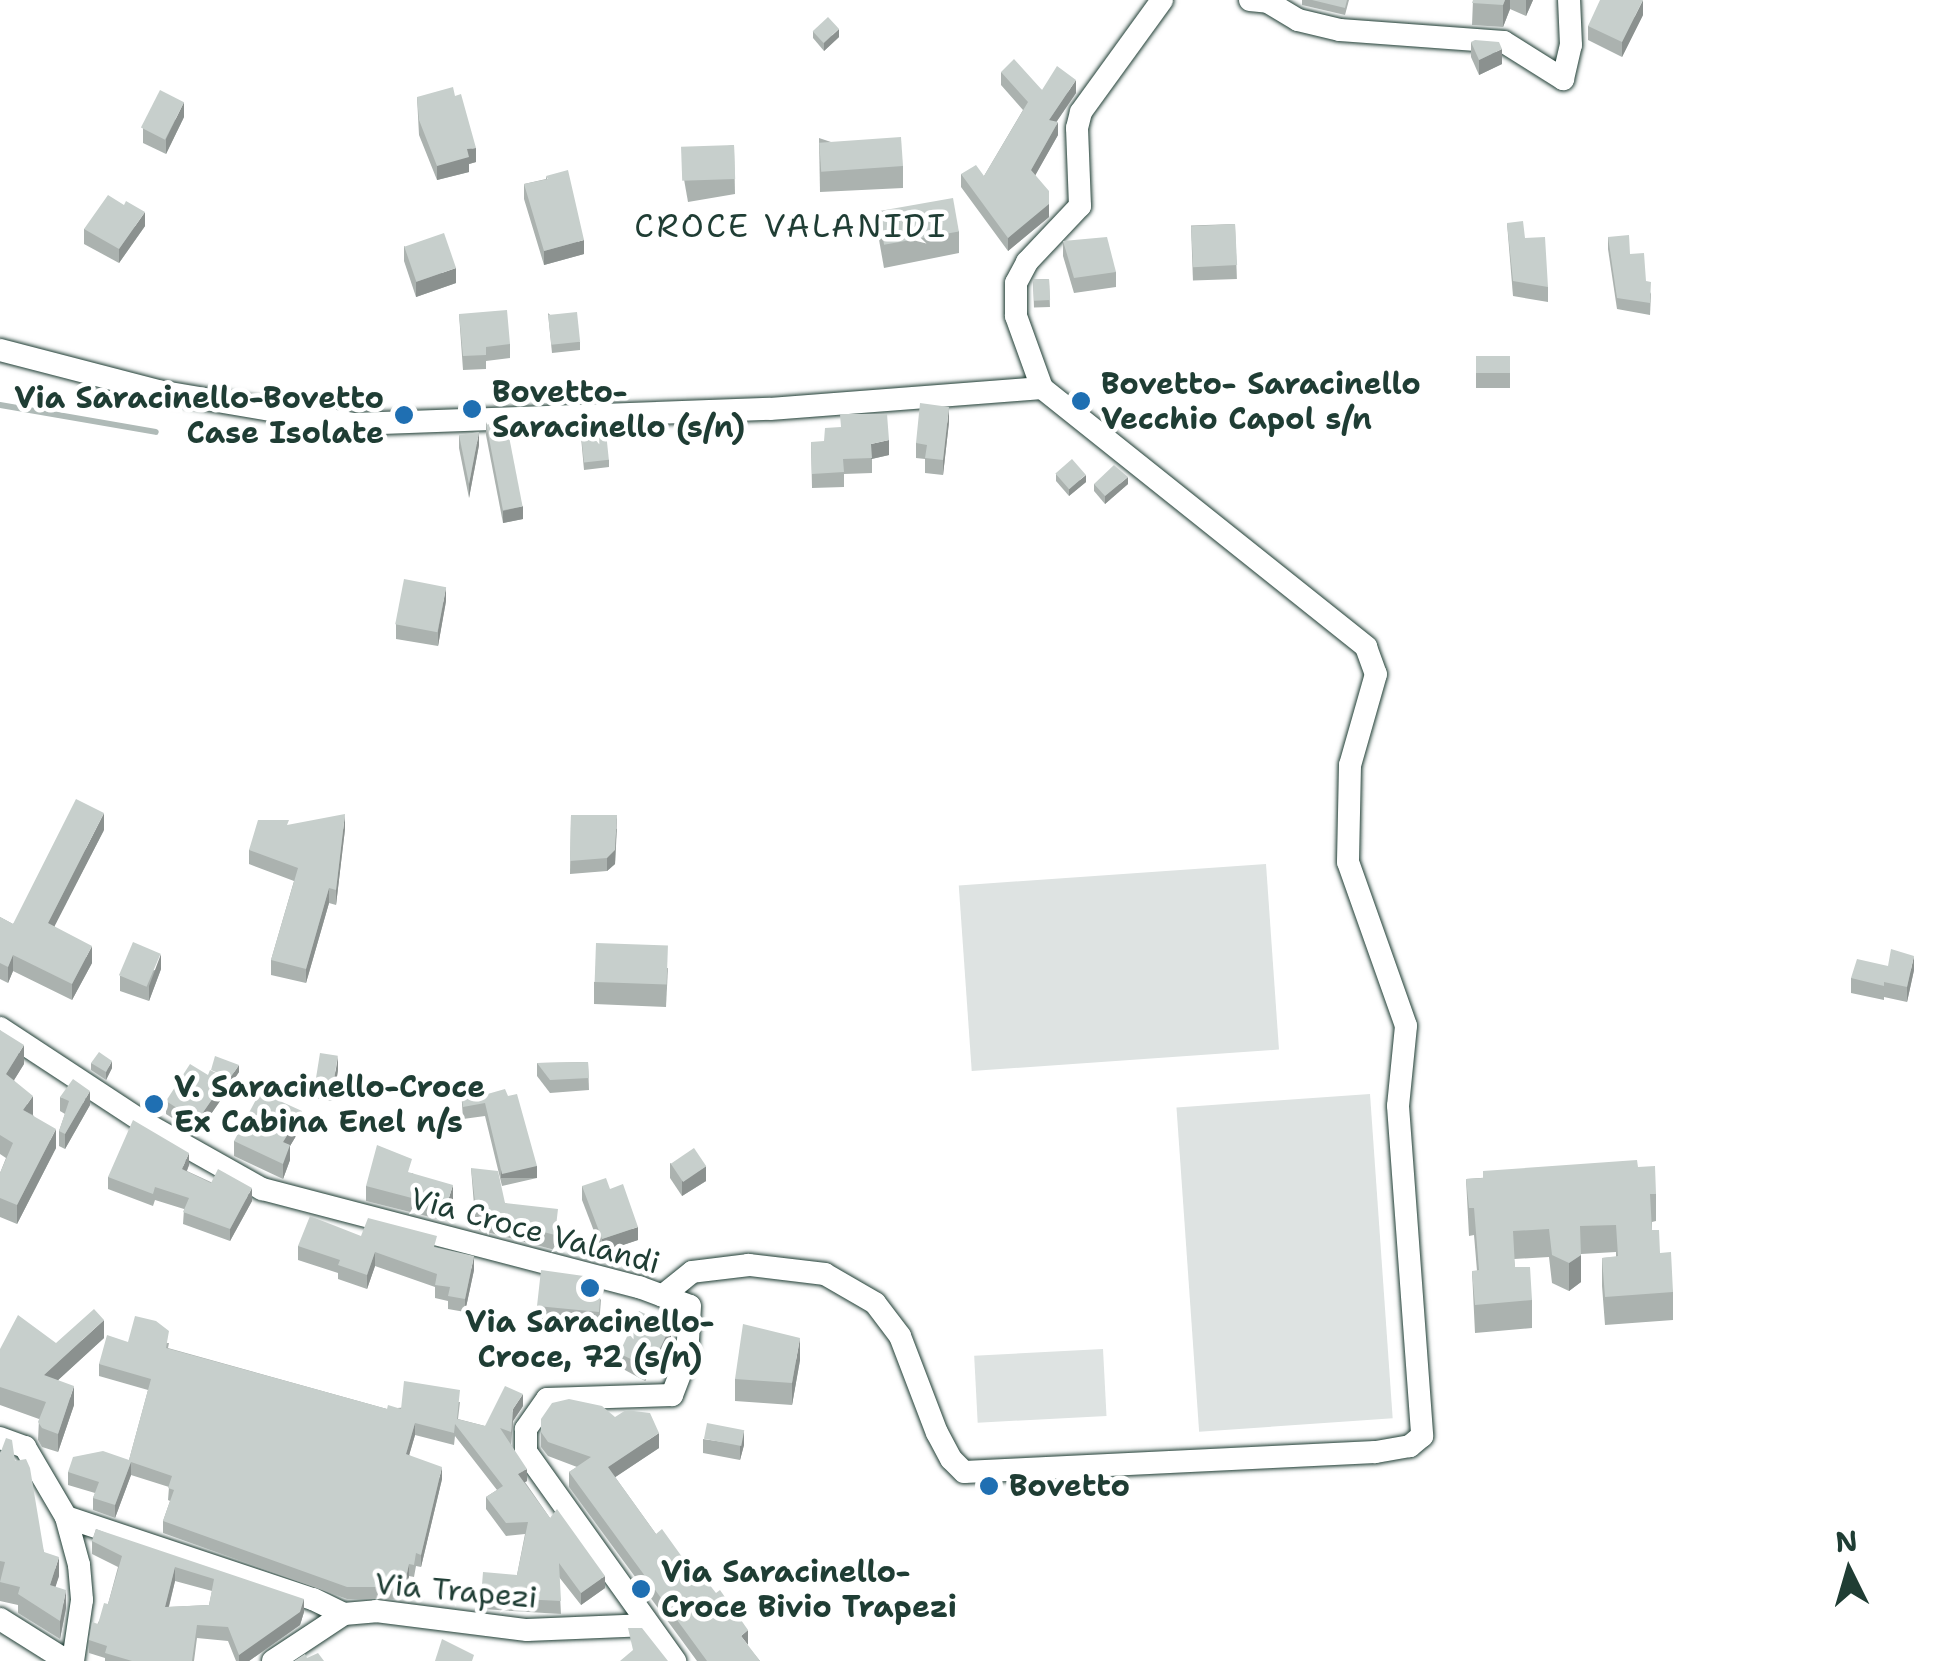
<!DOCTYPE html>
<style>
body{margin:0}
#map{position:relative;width:1939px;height:1661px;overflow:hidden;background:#fff;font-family:"Shantell Sans",sans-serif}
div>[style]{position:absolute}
.green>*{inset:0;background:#dee3e2;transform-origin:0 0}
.stream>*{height:6px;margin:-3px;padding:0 3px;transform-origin:3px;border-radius:3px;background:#afbab7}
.roads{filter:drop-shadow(0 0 2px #1f3d34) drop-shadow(0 0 2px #1f3d34)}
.minor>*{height:22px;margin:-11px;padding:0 11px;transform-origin:11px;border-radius:11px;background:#fff}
.wall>*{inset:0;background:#abb2af;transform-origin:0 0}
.shaded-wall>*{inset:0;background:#8b918f;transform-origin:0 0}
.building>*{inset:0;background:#c7cfcc;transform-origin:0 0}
.dots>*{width:28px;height:28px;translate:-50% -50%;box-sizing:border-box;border:5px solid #fff;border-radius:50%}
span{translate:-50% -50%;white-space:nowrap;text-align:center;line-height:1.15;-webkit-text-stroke:9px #fff;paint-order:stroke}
.poi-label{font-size:30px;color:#1f3d34;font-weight:700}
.left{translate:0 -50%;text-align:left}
.right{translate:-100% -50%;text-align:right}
.street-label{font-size:30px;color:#1f3d34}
.neighbourhood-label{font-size:32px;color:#1f3d34;letter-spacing:2.5px}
.north{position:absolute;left:1799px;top:1521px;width:100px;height:100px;-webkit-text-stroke:8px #fff;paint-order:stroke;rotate:355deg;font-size:28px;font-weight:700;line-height:40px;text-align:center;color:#1f3d34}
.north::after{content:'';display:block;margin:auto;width:35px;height:45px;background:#1f3d34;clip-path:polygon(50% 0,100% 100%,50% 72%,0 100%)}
</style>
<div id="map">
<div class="green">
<i style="left:1266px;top:864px;width:186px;height:308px;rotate:86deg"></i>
<i style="left:1370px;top:1094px;width:325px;height:194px;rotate:86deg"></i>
<i style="left:1103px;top:1349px;width:67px;height:129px;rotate:87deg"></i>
</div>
<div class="stream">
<i style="left:0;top:405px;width:158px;rotate:9.8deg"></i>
</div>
<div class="roads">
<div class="minor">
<i style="left:1250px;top:0;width:18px;rotate:6deg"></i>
<i style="left:1268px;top:2px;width:35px;rotate:31deg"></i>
<i style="left:1298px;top:20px;width:43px;rotate:13.4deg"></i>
<i style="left:1340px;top:30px;width:164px;rotate:4.2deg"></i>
<i style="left:1504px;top:42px;width:70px;rotate:32.1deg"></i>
<i style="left:1563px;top:79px;width:35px;rotate:-77deg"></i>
<i style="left:1571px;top:45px;width:45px;rotate:-92.5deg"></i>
<i style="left:0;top:350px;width:163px;rotate:14.5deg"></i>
<i style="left:158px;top:391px;width:199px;rotate:9.6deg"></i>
<i style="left:354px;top:424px;width:416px;rotate:-2.1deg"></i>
<i style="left:770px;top:409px;width:273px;rotate:-4.4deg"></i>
<i style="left:1042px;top:388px;width:415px;rotate:38.6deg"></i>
<i style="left:1366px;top:647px;width:29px;rotate:70deg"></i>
<i style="left:1376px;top:674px;width:95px;rotate:105.9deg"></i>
<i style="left:1350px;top:765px;width:97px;rotate:91.2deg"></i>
<i style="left:1348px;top:862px;width:174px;rotate:70.5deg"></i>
<i style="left:1406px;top:1026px;width:80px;rotate:95.7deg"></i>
<i style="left:1398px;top:1106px;width:331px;rotate:85.8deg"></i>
<i style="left:1422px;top:1436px;width:16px;rotate:140deg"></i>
<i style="left:1410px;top:1446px;width:36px;rotate:170deg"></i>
<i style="left:1375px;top:1452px;width:411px;rotate:177.2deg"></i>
<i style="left:964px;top:1472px;width:18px;rotate:-135deg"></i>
<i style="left:951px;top:1459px;width:30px;rotate:-118deg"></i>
<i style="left:937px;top:1433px;width:104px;rotate:-110.9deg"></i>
<i style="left:900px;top:1336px;width:41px;rotate:-127.1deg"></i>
<i style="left:875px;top:1303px;width:58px;rotate:-149.9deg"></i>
<i style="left:825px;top:1274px;width:77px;rotate:-173.2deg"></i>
<i style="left:749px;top:1265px;width:57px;rotate:173deg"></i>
<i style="left:692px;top:1272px;width:38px;rotate:141deg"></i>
<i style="left:1042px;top:388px;width:77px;rotate:-109.9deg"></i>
<i style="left:1016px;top:316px;width:33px;rotate:-90deg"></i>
<i style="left:1016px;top:283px;width:24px;rotate:-62deg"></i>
<i style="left:1027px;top:262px;width:77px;rotate:-46.6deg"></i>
<i style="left:1080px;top:206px;width:78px;rotate:-92.2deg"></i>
<i style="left:1077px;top:128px;width:16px;rotate:-76deg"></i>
<i style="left:1081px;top:112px;width:138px;rotate:-54.1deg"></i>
<i style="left:0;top:1028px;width:171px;rotate:33.3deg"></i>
<i style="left:143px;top:1122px;width:137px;rotate:29.4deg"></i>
<i style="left:262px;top:1189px;width:390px;rotate:14.6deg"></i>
<i style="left:639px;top:1287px;width:54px;rotate:20.4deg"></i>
<i style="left:690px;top:1306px;width:50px;rotate:93.4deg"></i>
<i style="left:687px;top:1356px;width:42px;rotate:111deg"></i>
<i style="left:672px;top:1395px;width:125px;rotate:178.2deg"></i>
<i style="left:547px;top:1399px;width:37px;rotate:125deg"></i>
<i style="left:526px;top:1429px;width:23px;rotate:90deg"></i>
<i style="left:526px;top:1452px;width:257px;rotate:54.5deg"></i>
<i style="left:0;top:1438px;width:27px;rotate:20deg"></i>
<i style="left:25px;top:1447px;width:81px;rotate:59.6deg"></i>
<i style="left:66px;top:1517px;width:50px;rotate:74.8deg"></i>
<i style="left:79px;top:1565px;width:35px;rotate:85deg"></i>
<i style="left:82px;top:1600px;width:62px;rotate:98.4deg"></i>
<i style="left:66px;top:1517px;width:260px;rotate:18.4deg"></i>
<i style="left:313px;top:1599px;width:34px;rotate:26deg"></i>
<i style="left:0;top:1619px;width:79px;rotate:32.1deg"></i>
<i style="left:273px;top:1661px;width:85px;rotate:-33.5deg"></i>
<i style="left:344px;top:1614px;width:32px;rotate:-5deg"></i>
<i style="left:376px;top:1611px;width:152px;rotate:7.2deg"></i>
<i style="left:527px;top:1630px;width:121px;rotate:-2.4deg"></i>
</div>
</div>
<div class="wall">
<i style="clip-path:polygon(1302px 0,1349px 0,1345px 15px,1302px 5px)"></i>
<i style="clip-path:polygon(1473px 0,1533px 0,1526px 16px,1510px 9px,1503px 27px,1472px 25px)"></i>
<i style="clip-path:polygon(1643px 15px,1622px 57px,1588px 40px,1588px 26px)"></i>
<i style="clip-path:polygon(813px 31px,839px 37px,824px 51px,813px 38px)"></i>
<i style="clip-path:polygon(1471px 42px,1502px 64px,1479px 75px,1471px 57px)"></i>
<i style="clip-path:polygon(1001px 72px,1042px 90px,1076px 93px,1056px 122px,1058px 135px,1035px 175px,1049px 217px,1008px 251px,961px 187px,961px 174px,984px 176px,1023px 110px,1001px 85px)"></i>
<i style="clip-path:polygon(455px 96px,476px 162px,469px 164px,469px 172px,437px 180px,419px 135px,417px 97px)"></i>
<i style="clip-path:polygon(184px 117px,166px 154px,143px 143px,143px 128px)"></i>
<i style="clip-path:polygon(819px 138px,903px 166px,903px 188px,820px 192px)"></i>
<i style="clip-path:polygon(734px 145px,735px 194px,688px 202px,682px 168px,682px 153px)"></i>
<i style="clip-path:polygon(546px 176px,584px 254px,544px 265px,524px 199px,524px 184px,546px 179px)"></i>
<i style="clip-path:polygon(878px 212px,959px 231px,959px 253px,884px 268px,878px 234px)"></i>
<i style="clip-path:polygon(1507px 223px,1525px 238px,1548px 287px,1548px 302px,1513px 296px)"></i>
<i style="left:1235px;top:224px;width:55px;height:44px;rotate:88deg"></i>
<i style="clip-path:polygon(145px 226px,119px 263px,84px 244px,84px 229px)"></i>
<i style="clip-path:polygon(1608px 237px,1630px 254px,1651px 294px,1650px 315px,1617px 309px,1608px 249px)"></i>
<i style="clip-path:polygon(1063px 241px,1116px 272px,1116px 287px,1074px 293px,1063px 256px)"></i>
<i style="clip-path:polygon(404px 246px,456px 283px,416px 297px,404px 261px)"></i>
<i style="left:1049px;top:279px;width:28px;height:16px;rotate:88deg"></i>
<i style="clip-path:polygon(548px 313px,580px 342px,580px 350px,552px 353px)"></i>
<i style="clip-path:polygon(459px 314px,510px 344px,510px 358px,486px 361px,486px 369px,463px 370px)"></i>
<i style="left:1510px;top:356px;width:32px;height:34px;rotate:90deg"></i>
<i style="clip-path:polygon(486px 422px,523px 519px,503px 523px,486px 435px)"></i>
<i style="clip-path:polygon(949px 422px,943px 475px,925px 473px,925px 459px,916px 458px,916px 443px)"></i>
<i style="clip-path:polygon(580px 426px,609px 460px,609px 467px,584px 470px)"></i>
<i style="clip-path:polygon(459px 435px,479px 445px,469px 498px,459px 448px)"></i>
<i style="clip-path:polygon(811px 442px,889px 455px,872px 459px,872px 473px,844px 474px,844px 487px,812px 488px)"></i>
<i style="clip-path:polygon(1056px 474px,1086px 482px,1069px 496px,1056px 481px)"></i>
<i style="clip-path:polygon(1094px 484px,1128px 484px,1105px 504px,1094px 491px)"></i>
<i style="clip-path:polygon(446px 601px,438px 646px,396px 639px,396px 624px)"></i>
<i style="clip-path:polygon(571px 815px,617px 829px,615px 864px,607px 871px,570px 874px)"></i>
<i style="clip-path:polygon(289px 825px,345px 829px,336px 905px,329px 903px,306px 983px,271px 975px,271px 960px,294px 881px,249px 864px,249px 850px)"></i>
<i style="clip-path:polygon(104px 830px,54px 926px,92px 963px,72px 1000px,13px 971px,8px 983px,0 979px,0 917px,13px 924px)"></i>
<i style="clip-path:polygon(668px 968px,666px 1007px,594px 1004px,594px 982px)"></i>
<i style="clip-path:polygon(161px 969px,149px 1001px,120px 991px,120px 976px)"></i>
<i style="clip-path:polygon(1914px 970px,1907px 1002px,1884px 997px,1884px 1000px,1851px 993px,1851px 978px)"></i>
<i style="clip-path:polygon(0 1030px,24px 1064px,14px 1080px,33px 1115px,56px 1148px,17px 1224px,0 1217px,0 1173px,6px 1158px,0 1154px)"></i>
<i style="clip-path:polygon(588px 1062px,589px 1090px,550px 1093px,537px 1076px,537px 1063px)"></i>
<i style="clip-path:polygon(91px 1063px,112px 1068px,106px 1080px,91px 1070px)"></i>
<i style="clip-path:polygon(338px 1070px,333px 1101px,315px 1098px,315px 1084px)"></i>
<i style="clip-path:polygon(239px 1072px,230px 1085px,227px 1085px,227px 1091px,197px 1134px,166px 1114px,166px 1101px,208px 1075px)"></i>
<i style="clip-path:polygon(461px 1089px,484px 1095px,508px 1096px,537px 1178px,502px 1186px,485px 1116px,463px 1119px)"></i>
<i style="clip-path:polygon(60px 1097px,90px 1105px,65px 1149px,59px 1146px,59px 1131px,65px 1114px,60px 1111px)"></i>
<i style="clip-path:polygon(302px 1126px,290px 1146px,290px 1160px,283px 1179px,234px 1156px,234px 1141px)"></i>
<i style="clip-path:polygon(670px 1163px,706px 1181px,682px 1196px,670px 1178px)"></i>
<i style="clip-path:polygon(189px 1165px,187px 1171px,252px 1201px,230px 1241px,183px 1224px,184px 1209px,155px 1200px,153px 1206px,108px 1189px,108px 1177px)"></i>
<i style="clip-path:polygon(1638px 1167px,1656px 1194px,1656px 1221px,1652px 1222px,1652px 1230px,1673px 1292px,1673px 1320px,1605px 1325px,1602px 1286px,1602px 1258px,1616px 1257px,1616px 1252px,1581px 1254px,1581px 1282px,1569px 1291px,1552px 1283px,1549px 1257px,1514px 1259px,1515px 1267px,1532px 1300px,1532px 1328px,1475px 1333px,1472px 1271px,1477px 1271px,1474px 1235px,1469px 1236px,1466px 1179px)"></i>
<i style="clip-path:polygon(471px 1168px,505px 1203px,558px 1223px,555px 1250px,479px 1230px,479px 1217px,475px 1217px)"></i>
<i style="clip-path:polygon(412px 1173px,453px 1199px,446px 1221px,366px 1201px,366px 1186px)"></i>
<i style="clip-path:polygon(582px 1186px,610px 1189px,638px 1240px,602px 1252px,582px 1200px)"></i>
<i style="clip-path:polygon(361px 1236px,437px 1248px,474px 1270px,465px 1312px,448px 1309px,448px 1301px,435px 1298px,435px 1287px,375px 1266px,367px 1289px,338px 1279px,338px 1273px,298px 1260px,298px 1246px)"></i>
<i style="clip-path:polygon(591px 1287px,601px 1300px,599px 1325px,537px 1319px,537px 1306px)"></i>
<i style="clip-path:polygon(104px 1338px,58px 1380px,74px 1405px,58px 1452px,42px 1447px,38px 1440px,39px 1419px,0 1405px,0 1349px)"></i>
<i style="clip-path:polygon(671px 1339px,645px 1381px,614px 1364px,614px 1351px)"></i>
<i style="clip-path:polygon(128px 1342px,169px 1343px,168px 1348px,387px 1409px,460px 1402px,458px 1419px,485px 1426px,523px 1406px,513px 1421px,511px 1444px,527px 1481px,525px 1482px,550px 1518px,605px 1588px,581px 1605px,559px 1577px,561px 1614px,481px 1609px,481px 1597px,517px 1575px,525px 1534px,506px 1536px,486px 1509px,486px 1497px,497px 1490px,455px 1436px,454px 1445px,415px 1435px,409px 1455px,442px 1479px,421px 1567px,416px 1566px,414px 1577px,409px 1576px,404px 1599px,347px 1599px,163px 1533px,163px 1521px,170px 1501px,168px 1500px,169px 1487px,131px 1475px,115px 1518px,93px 1510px,93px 1498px,95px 1493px,68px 1485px,68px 1472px,129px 1460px,148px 1390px,99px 1376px,99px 1364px)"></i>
<i style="clip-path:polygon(800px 1360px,792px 1405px,735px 1401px,735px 1379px)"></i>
<i style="clip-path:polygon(615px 1417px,659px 1448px,615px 1477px,656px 1534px,760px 1661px,697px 1661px,569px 1487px,569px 1472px,577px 1467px,548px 1456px,541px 1447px,541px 1419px)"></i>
<i style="clip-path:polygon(703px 1439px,744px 1445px,740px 1460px,703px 1453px)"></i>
<i style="clip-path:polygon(0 1454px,15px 1461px,44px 1552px,59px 1576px,55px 1587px,66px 1608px,60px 1639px,18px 1613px,18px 1605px,0 1601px)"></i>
<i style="clip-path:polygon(evenodd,96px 1529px,304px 1612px,300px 1625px,249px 1661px,236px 1661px,228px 1641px,197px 1638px,194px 1661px,105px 1661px,105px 1658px,89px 1653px,89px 1640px,108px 1604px,118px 1567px,92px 1554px,92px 1541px,96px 1529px,175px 1581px,212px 1591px,209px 1605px,169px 1607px,175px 1581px)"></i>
</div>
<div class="shaded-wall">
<i style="clip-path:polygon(1505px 0,1510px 0,1510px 9px,1503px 27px,1503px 5px)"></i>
<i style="clip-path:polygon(1526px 0,1533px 0,1526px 16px)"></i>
<i style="clip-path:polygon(1643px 0,1643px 15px,1622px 57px,1622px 42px)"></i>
<i style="clip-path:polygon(839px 29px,839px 37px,824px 51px,824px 43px)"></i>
<i style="clip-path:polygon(1502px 49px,1502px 64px,1479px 75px,1479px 60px)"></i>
<i style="clip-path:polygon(1076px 80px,1076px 93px,1049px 133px,1049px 120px)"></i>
<i style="clip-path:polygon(184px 102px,184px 117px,166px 154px,166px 139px)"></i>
<i style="clip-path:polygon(1058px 122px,1058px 135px,1031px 183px,1031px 170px)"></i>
<i style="clip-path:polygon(476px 148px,476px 162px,469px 164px,469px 172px,437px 180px,437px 166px,467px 149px)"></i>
<i style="clip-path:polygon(1049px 191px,1049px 217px,1008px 251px,1008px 238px)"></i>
<i style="clip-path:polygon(145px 212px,145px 226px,119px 263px,119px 249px)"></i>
<i style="clip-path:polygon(584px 240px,584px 254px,544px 265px,544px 251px)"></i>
<i style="clip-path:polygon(456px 268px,456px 283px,416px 297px,416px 282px)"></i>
<i style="clip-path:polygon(949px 407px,949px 422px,943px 475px,943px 460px)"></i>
<i style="clip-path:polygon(479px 432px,479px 445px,469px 498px,469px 484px)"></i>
<i style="clip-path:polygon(889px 440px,889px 455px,871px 459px,871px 444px)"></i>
<i style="clip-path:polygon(1086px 475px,1086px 482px,1069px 496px,1069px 489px)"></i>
<i style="clip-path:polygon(1128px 477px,1128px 484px,1105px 504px,1105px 496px)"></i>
<i style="clip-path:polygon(523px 506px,523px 519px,503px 523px,503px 511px)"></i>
<i style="clip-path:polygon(446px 587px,446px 601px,438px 646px,438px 631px)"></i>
<i style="clip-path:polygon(104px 813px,104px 830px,48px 939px,48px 923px)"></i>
<i style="clip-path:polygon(345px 814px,345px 829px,336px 905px,336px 890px)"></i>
<i style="clip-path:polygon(617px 815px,615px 864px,607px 871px,607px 858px)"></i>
<i style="clip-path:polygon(329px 888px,329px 903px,306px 983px,306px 969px)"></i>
<i style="clip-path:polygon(92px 946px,92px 963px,72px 1000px,72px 984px)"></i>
<i style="clip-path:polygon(161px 954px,161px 969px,149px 1001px,149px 986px)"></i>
<i style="clip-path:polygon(13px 955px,13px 971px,8px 983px,8px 967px)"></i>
<i style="clip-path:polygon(1914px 956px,1914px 970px,1907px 1002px,1907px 987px)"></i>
<i style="clip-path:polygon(24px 1045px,24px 1064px,6px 1093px,6px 1074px)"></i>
<i style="clip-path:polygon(338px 1056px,338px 1070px,333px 1101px,333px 1087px)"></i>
<i style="clip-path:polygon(112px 1061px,112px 1068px,106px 1080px,106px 1072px)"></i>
<i style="clip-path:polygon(239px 1065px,239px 1072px,230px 1085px,230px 1078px)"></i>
<i style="clip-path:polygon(227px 1078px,227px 1091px,197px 1134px,197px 1121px)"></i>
<i style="clip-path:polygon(90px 1091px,90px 1105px,65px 1149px,65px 1134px)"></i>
<i style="clip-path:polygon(33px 1096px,33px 1115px,23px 1110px)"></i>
<i style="clip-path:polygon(302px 1111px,302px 1126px,290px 1146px,290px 1160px,283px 1179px,283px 1142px)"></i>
<i style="clip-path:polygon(56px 1129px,56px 1148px,17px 1224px,17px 1205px)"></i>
<i style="clip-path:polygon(189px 1153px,189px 1165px,182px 1182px,182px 1169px)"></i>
<i style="left:537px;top:1166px;width:12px;height:36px;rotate:90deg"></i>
<i style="clip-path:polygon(706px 1166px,706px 1181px,682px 1196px,682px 1181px)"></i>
<i style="clip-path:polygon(453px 1185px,453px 1199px,446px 1221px,446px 1207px)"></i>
<i style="clip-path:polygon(252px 1188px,252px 1201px,230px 1241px,230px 1229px)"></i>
<i style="clip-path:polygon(638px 1227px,638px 1240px,602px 1252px,602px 1239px)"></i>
<i style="clip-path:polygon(375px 1252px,375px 1266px,367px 1289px,367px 1275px)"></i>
<i style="clip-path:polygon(1581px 1255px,1581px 1282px,1569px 1291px,1569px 1263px)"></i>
<i style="clip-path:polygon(474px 1256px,474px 1270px,465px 1312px,465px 1299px)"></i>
<i style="clip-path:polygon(104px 1320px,104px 1338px,44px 1393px,44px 1375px)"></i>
<i style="clip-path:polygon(671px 1326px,671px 1339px,645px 1381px,645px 1368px)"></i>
<i style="clip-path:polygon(800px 1338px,800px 1360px,792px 1405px,792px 1383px)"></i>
<i style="clip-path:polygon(74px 1386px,74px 1405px,58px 1452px,58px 1434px)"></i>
<i style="clip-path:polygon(523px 1394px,523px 1406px,513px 1421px,511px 1444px,513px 1409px)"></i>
<i style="clip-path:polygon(415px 1423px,415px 1435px,406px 1466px,406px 1454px)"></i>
<i style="clip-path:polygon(744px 1430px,744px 1445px,740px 1460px,740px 1445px)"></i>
<i style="clip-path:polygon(659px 1433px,659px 1448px,608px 1482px,608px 1467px)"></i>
<i style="clip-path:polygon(131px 1462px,131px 1475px,115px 1518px,115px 1505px)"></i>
<i style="clip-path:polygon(442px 1467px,442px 1479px,421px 1567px,421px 1555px)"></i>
<i style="clip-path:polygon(527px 1469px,527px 1481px,518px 1486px,518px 1474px)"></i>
<i style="clip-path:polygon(59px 1557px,59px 1576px,50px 1604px,50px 1585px)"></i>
<i style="clip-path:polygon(409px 1564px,409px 1576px,404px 1599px,404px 1587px)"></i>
<i style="clip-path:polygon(175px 1567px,175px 1581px,165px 1621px,165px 1607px)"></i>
<i style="clip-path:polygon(605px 1576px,605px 1588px,581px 1605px,581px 1593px)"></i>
<i style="clip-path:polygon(66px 1590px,66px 1608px,60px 1639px,60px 1621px)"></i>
<i style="clip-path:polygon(304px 1599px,304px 1612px,300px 1625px,249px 1661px,239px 1661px,239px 1655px)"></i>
<i style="clip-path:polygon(748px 1630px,748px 1645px,741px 1636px)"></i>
</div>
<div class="building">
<i style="clip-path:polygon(1312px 0,1347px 0,1345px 8px)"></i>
<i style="clip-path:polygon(1473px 0,1505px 0,1503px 5px,1472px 3px)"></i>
<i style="clip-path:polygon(1600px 0,1643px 0,1622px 42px,1588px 26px)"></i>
<i style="left:828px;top:17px;width:16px;height:21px;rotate:47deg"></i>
<i style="clip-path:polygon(1475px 40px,1499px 42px,1502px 49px,1479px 60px,1471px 42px)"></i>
<i style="clip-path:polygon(1014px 59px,1042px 90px,1057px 66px,1076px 80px,1049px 120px,1058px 122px,1031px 170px,1049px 191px,1049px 204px,1008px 238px,961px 174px,976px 165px,984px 176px,1028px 102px,1001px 72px)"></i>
<i style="clip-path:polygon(453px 87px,455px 96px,461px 94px,476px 148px,467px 149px,469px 157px,437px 166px,419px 120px,417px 97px)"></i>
<i style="left:160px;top:90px;width:27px;height:42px;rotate:27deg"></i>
<i style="left:901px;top:137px;width:29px;height:82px;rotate:86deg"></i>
<i style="left:734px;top:145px;width:34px;height:53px;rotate:88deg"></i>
<i style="clip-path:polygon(568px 170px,584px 240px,544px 251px,524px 184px,548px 179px,546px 176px)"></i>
<i style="clip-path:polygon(108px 195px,124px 205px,126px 201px,145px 212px,119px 249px,84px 229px)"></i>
<i style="left:953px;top:198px;width:34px;height:76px;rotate:80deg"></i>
<i style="clip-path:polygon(1523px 221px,1525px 238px,1545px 237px,1548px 287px,1513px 281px,1507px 223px)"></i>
<i style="left:1235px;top:224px;width:41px;height:44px;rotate:87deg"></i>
<i style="left:444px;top:233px;width:37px;height:42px;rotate:71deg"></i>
<i style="clip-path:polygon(1629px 235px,1630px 254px,1644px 253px,1646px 281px,1651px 282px,1650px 303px,1617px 298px,1608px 237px)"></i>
<i style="clip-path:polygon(1107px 237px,1116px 272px,1074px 278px,1063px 241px)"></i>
<i style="left:1049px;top:279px;width:21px;height:16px;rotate:87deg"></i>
<i style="clip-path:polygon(507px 310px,510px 344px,486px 347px,486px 355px,463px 356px,459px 314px)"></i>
<i style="left:577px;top:312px;width:30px;height:29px;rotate:84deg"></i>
<i style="left:1510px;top:356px;width:17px;height:34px;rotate:90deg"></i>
<i style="clip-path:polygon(920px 403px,949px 407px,943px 460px,925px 458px,927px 445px,916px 443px)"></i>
<i style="clip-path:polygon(840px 414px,887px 414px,889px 440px,871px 444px,872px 458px,843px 459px,844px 472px,812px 474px,811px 442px,824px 441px,825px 428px,841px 427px)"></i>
<i style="left:506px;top:421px;width:87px;height:20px;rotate:79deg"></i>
<i style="left:605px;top:423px;width:37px;height:25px;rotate:84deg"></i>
<i style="clip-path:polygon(479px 432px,469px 484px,459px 435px)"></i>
<i style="left:1072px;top:459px;width:21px;height:22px;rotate:49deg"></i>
<i style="clip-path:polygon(1114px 465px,1128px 477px,1105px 496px,1094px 484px)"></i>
<i style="left:404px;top:579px;width:43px;height:46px;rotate:11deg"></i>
<i style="clip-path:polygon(76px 799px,104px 813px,48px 923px,92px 946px,72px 984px,13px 955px,8px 967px,0 963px,0 917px,13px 924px)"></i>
<i style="clip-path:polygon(345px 814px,336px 890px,329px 888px,306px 969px,271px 960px,298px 868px,249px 850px,258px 820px,289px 820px,287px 825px)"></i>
<i style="clip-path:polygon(571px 815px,617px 815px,615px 850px,607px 858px,570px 861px)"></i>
<i style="left:133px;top:942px;width:30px;height:36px;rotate:23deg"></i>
<i style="left:596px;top:943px;width:72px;height:39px;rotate:2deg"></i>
<i style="clip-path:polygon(1891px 949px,1914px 956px,1907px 987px,1884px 982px,1884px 986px,1851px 978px,1857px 959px,1888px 966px)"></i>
<i style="clip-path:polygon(0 1030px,24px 1045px,6px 1074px,33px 1096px,23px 1110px,56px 1129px,17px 1205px,0 1198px,0 1173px,13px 1143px,0 1135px)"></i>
<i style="clip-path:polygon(99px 1052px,112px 1061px,106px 1072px,91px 1063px)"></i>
<i style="left:320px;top:1053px;width:18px;height:31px;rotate:9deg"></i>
<i style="clip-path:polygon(215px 1056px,239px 1065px,230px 1078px,211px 1070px)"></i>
<i style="clip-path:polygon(588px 1062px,589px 1078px,550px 1080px,537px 1063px)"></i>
<i style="clip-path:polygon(190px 1064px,208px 1075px,210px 1070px,227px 1078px,197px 1121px,166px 1101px)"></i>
<i style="clip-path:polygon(73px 1079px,90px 1091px,65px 1134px,59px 1131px,69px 1101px,60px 1097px)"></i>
<i style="clip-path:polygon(481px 1087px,484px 1095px,505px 1089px,508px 1096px,517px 1094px,537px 1166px,502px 1174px,485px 1103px,463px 1107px,461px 1089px)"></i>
<i style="clip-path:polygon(260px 1092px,302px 1111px,283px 1142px,290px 1145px,283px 1164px,234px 1141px)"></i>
<i style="clip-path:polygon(133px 1120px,189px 1153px,182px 1169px,211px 1183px,218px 1169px,252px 1188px,230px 1229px,183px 1212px,189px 1198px,155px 1187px,153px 1194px,108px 1177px)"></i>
<i style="clip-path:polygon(377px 1145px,412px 1159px,408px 1172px,453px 1185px,446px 1207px,366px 1186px)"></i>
<i style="left:694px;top:1148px;width:22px;height:28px;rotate:56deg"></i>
<i style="clip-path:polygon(1637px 1160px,1638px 1167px,1655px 1166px,1656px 1194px,1650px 1194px,1652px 1230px,1659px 1230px,1660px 1253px,1671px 1252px,1673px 1292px,1605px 1297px,1602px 1258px,1618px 1256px,1616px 1225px,1580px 1226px,1581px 1255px,1569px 1263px,1552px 1255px,1549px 1229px,1513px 1231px,1515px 1267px,1530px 1267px,1532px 1300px,1475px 1305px,1472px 1271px,1479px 1270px,1474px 1208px,1469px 1208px,1466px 1179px,1483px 1178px,1483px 1171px)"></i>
<i style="clip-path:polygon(471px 1168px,498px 1171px,505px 1203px,558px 1209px,555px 1235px,479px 1215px,481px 1202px,475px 1202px)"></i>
<i style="clip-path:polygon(606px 1178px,610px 1189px,623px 1184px,638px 1227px,602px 1239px,582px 1186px)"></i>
<i style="clip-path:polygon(310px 1216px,361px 1236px,368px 1218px,437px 1236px,434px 1247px,474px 1256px,465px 1299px,448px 1296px,450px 1287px,435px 1285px,437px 1274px,375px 1252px,367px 1275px,338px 1265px,340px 1260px,298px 1246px)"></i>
<i style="clip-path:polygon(541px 1270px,591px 1277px,590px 1286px,601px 1287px,599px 1312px,537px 1306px)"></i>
<i style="clip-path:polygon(94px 1309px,104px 1320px,44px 1375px,74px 1386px,58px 1434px,42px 1428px,38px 1422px,46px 1402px,0 1387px,0 1349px,18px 1315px,56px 1343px)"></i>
<i style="left:639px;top:1311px;width:35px;height:47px;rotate:25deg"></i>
<i style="clip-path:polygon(135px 1316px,156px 1321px,169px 1331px,166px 1348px,387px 1409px,388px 1405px,401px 1409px,404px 1381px,460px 1390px,457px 1419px,485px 1426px,505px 1386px,523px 1394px,513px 1409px,511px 1432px,500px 1428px,527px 1469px,518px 1474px,550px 1518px,557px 1509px,605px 1576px,581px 1593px,559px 1563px,561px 1601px,481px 1597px,483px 1572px,517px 1575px,528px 1522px,506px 1523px,486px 1497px,503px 1486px,455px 1424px,454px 1433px,415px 1423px,406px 1454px,442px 1467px,421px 1555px,416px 1553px,414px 1565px,409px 1564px,404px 1587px,347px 1587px,163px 1521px,174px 1490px,168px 1488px,172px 1476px,131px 1462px,115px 1505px,93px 1498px,99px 1482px,68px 1472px,73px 1457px,103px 1451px,129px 1460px,151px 1379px,99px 1364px,107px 1335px,128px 1342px)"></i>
<i style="clip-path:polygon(743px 1324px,800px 1338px,792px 1383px,735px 1379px)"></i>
<i style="clip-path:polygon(569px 1399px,602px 1406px,615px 1417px,626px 1410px,650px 1413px,659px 1433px,608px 1467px,656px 1534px,662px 1529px,690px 1568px,694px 1565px,716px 1593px,720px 1590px,748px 1630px,741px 1636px,760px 1661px,707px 1661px,569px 1472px,591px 1457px,548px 1442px,541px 1432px,541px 1419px,552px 1403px)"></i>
<i style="left:707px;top:1423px;width:38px;height:16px;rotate:11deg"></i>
<i style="clip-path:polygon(6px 1438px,12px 1440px,15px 1461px,26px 1459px,30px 1468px,44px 1552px,59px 1557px,50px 1585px,66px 1590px,60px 1621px,18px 1594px,20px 1587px,0 1582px,5px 1562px,0 1561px,0 1454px)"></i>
<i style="clip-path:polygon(evenodd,96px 1529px,304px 1599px,300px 1612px,239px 1655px,228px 1627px,197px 1625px,192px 1661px,132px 1661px,105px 1653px,107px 1646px,89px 1640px,92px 1622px,98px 1624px,104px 1603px,108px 1604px,122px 1556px,92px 1541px,96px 1529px,175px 1567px,214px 1579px,209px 1605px,165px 1607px,175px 1567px)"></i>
<i style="clip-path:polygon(628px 1628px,642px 1628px,668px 1661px,620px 1661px,633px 1650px)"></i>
<i style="clip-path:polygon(442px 1639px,474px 1655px,472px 1661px,435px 1661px)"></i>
<i style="clip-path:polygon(318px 1653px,324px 1661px,294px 1661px,305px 1654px,307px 1658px)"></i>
</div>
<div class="dots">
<i style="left:1081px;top:401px;background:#1f6fb2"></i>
<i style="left:472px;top:409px;background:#1f6fb2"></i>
<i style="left:404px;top:415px;background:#1f6fb2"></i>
<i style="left:154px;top:1104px;background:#1f6fb2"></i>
<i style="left:590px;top:1288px;background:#1f6fb2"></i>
<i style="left:989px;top:1486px;background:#1f6fb2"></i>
<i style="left:641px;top:1589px;background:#1f6fb2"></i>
</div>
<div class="poi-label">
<span class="left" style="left:1101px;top:401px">Bovetto- Saracinello<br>Vecchio Capol s/n</span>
<span class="left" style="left:492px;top:409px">Bovetto-<br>Saracinello (s/n)</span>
<span class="right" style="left:384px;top:415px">Via Saracinello-Bovetto<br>Case Isolate</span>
<span class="left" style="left:174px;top:1104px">V. Saracinello-Croce<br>Ex Cabina Enel n/s</span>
<span style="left:590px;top:1339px">Via Saracinello-<br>Croce, 72 (s/n)</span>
<span class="left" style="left:1009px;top:1486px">Bovetto</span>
<span class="left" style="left:661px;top:1589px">Via Saracinello-<br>Croce Bivio Trapezi</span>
</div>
<div class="street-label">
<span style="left:535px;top:1231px;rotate:15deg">Via Croce Valandi</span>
<span style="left:456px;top:1591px;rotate:5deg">Via Trapezi</span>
</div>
<div class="neighbourhood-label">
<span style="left:791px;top:226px">CROCE VALANIDI</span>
</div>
<div class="north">N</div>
</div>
